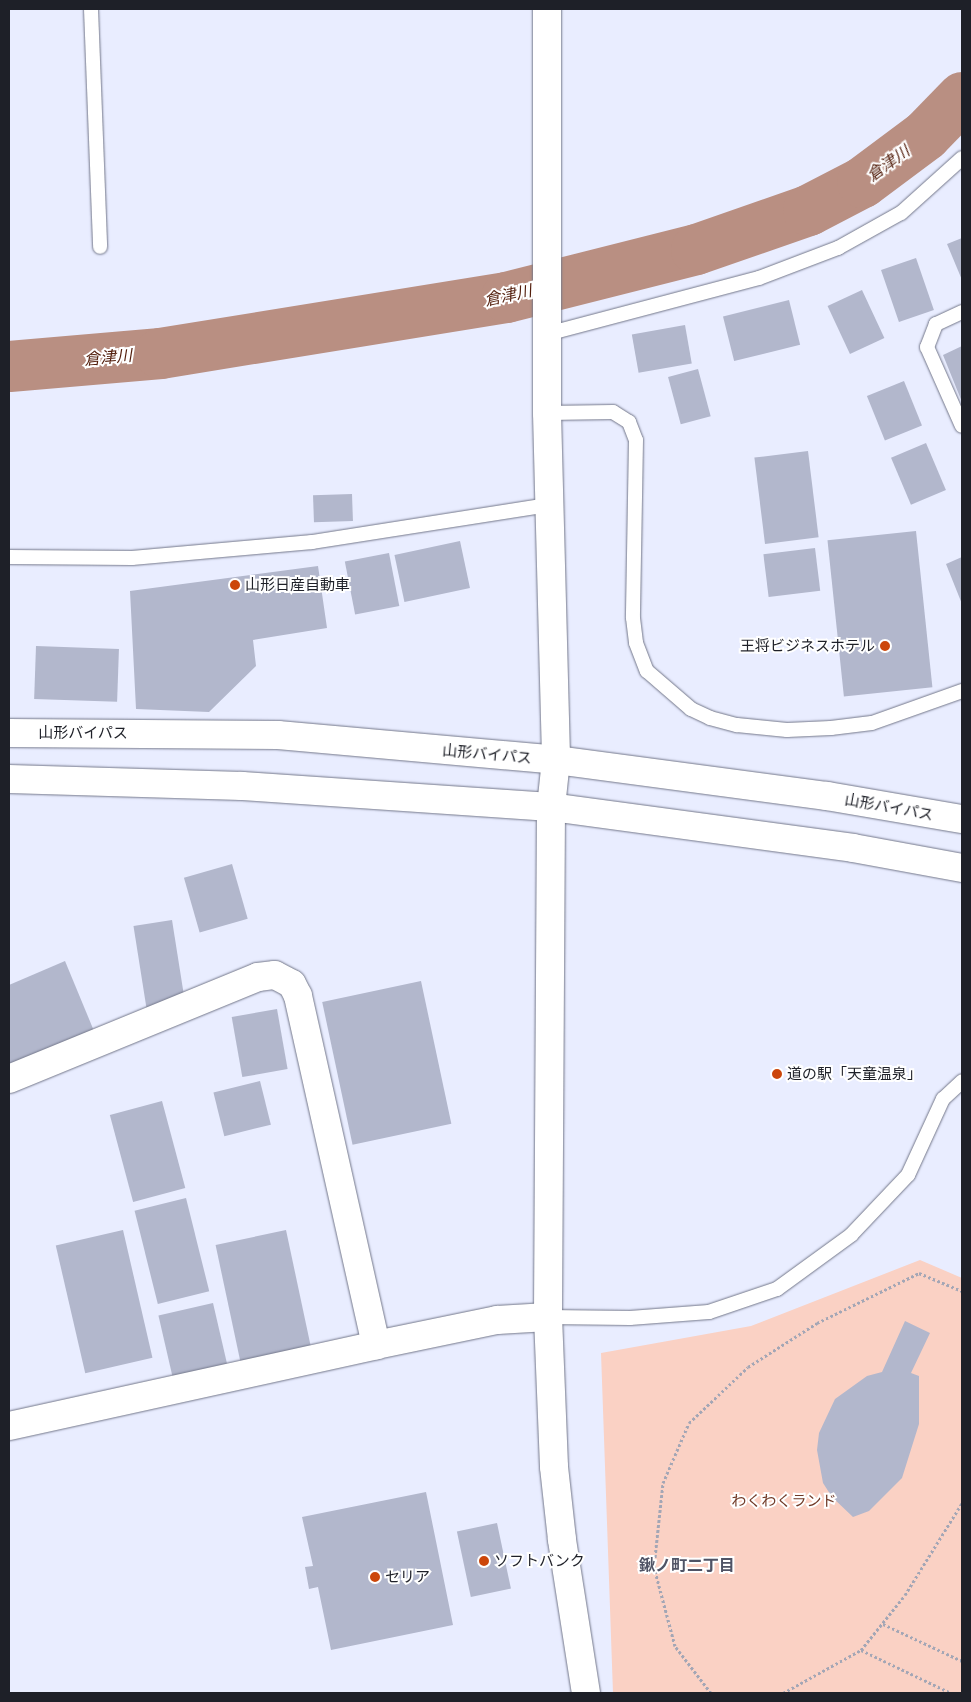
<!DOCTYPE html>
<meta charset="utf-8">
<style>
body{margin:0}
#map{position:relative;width:971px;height:1702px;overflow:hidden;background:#e9edff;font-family:Barlow,"Noto Sans JP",sans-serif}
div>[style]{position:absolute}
.green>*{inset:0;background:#fad1c4}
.river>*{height:51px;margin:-25.5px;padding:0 25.5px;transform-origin:25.5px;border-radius:25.5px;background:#b98f82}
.building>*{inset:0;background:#b2b7cc;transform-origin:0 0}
.path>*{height:3px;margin-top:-1.5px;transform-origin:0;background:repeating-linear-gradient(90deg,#a3a6b5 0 2.5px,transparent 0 5px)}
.roads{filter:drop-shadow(0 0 1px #73778a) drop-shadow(0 0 1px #73778a)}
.lane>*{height:14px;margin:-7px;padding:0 7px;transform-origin:7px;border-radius:7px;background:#fff}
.street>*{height:28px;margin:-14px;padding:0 14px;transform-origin:14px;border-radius:14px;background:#fff}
.secondary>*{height:28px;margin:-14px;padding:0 14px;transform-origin:14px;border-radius:14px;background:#fff}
.highway>*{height:28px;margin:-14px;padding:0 14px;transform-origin:14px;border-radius:14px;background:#fff}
.dots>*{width:14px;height:14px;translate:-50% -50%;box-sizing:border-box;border:2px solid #fff;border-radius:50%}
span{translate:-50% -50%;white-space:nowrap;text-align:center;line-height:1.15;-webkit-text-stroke:4px #fff;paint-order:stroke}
.poi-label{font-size:15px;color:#1e2028}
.left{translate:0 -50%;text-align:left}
.right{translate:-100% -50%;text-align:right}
.street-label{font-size:15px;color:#1e2028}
.park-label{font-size:15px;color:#703926}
.water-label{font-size:16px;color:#521d0b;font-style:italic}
.neighbourhood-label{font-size:16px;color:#4f5365;font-weight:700}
.frame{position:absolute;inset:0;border:10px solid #1e2028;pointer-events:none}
</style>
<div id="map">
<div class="green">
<i style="clip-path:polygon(920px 1260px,962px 1278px,962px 1693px,613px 1693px,601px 1353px,751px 1326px)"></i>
</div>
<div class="river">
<i style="left:9px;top:366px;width:152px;rotate:-4.9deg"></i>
<i style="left:160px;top:353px;width:351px;rotate:-9.2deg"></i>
<i style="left:506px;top:297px;width:196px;rotate:-14.2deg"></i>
<i style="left:696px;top:249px;width:119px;rotate:-19.2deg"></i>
<i style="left:808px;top:210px;width:61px;rotate:-27.4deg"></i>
<i style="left:862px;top:182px;width:79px;rotate:-36.7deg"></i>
<i style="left:925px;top:135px;width:53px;rotate:-45.8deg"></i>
</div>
<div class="building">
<i style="clip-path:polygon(962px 238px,962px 280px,947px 244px)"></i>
<i style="left:916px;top:258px;width:55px;height:37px;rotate:71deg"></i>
<i style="left:862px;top:290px;width:53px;height:38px;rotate:65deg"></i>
<i style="left:789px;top:300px;width:46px;height:68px;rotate:76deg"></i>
<i style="left:685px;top:325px;width:39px;height:54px;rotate:80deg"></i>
<i style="clip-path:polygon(962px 346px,962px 402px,943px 355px)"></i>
<i style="left:698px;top:369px;width:49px;height:31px;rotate:75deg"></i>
<i style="left:904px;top:381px;width:48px;height:40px;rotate:68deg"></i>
<i style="left:926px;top:443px;width:51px;height:38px;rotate:67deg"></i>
<i style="left:808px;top:451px;width:87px;height:54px;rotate:83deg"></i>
<i style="left:352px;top:494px;width:27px;height:39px;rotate:88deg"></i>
<i style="left:916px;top:531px;width:157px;height:89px;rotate:84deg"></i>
<i style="left:460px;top:541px;width:48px;height:67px;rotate:78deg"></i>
<i style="left:815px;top:548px;width:43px;height:52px;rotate:83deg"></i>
<i style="left:389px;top:553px;width:54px;height:45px;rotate:79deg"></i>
<i style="clip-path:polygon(962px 557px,962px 604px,946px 564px)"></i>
<i style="clip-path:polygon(318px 566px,327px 628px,253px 640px,256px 666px,209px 712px,136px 709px,130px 591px)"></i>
<i style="left:36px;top:646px;width:83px;height:53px;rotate:2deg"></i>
<i style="left:232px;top:864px;width:57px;height:50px;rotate:74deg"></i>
<i style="left:172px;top:920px;width:83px;height:39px;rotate:81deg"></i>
<i style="clip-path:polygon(65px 961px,94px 1031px,9px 1067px,9px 985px)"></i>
<i style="left:421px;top:981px;width:146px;height:101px;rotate:78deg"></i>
<i style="left:277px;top:1009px;width:61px;height:46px;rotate:80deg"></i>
<i style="left:260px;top:1081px;width:45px;height:48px;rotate:76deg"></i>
<i style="left:162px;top:1101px;width:90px;height:54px;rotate:75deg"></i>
<i style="left:186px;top:1198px;width:96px;height:53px;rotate:76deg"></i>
<i style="left:123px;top:1230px;width:131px;height:69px;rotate:77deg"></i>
<i style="left:286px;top:1230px;width:121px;height:72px;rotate:78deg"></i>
<i style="left:213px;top:1303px;width:65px;height:56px;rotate:77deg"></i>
<i style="clip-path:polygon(905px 1321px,930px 1333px,911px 1373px,919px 1376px,919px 1424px,902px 1478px,869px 1511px,853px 1517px,832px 1497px,823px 1483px,817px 1450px,819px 1433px,835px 1399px,867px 1376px,882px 1372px)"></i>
<i style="clip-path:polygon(426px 1492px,453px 1625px,331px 1650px,318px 1587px,309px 1589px,305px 1567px,313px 1566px,302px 1517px)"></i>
<i style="left:497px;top:1523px;width:67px;height:41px;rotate:78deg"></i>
</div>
<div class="path">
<i style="left:883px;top:1624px;width:87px;rotate:25.1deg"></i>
<i style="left:861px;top:1650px;width:100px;rotate:25.5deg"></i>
<i style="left:711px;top:1693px;width:59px;rotate:-127.5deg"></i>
<i style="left:675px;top:1646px;width:82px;rotate:-104.9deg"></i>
<i style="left:654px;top:1567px;width:84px;rotate:-83.9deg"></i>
<i style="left:663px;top:1483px;width:65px;rotate:-66.6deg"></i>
<i style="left:689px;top:1423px;width:81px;rotate:-43.5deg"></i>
<i style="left:748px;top:1367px;width:82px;rotate:-32.5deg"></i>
<i style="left:817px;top:1323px;width:114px;rotate:-26.1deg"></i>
<i style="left:919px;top:1273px;width:47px;rotate:22.7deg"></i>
<i style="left:783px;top:1693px;width:89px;rotate:-28.9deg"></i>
<i style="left:861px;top:1650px;width:70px;rotate:-51.3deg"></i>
<i style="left:905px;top:1595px;width:108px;rotate:-58.2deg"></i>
</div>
<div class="roads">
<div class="lane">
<i style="left:91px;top:9px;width:238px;rotate:87.8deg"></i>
<i style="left:962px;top:312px;width:29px;rotate:155deg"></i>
<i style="left:936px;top:324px;width:25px;rotate:111deg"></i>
<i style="left:927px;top:347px;width:86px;rotate:66.1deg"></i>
<i style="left:547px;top:334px;width:219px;rotate:-14.8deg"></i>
<i style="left:759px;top:278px;width:85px;rotate:-20.8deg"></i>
<i style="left:838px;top:248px;width:72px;rotate:-29.1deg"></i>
<i style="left:901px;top:213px;width:82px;rotate:-42deg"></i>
<i style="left:547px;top:413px;width:66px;rotate:-0.9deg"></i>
<i style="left:613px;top:412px;width:19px;rotate:32deg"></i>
<i style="left:629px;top:422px;width:19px;rotate:69deg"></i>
<i style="left:636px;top:440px;width:178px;rotate:91deg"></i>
<i style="left:633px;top:618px;width:25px;rotate:83deg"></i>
<i style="left:636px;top:643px;width:30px;rotate:69deg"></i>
<i style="left:647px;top:671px;width:58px;rotate:40.8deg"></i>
<i style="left:691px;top:709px;width:21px;rotate:25deg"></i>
<i style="left:710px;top:718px;width:28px;rotate:15deg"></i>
<i style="left:737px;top:725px;width:50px;rotate:5.7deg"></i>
<i style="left:787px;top:730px;width:44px;rotate:-2.6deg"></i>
<i style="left:831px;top:728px;width:41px;rotate:-7deg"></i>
<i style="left:872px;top:723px;width:96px;rotate:-19.6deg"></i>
<i style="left:9px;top:557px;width:123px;rotate:0.5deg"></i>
<i style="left:132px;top:558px;width:181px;rotate:-5.1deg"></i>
<i style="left:312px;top:542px;width:240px;rotate:-8.9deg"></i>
<i style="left:548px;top:1317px;width:82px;rotate:0.7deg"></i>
<i style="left:630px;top:1318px;width:79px;rotate:-4.3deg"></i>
<i style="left:709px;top:1312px;width:72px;rotate:-18.7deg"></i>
<i style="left:777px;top:1289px;width:92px;rotate:-36.1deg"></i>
<i style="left:851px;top:1235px;width:83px;rotate:-46.5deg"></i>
<i style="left:908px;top:1175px;width:84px;rotate:-65.3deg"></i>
<i style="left:943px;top:1099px;width:26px;rotate:-43deg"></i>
</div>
<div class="street">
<i style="left:9px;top:1079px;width:269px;rotate:-22.3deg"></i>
<i style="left:258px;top:977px;width:17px;rotate:-7deg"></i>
<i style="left:275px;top:975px;width:19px;rotate:28deg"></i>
</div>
<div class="secondary">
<i style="left:547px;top:9px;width:404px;rotate:90deg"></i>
<i style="left:547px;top:413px;width:347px;rotate:88.5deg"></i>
<i style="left:556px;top:760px;width:47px;rotate:96.1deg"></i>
<i style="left:551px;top:807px;width:510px;rotate:90.34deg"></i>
<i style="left:548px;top:1317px;width:150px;rotate:87.7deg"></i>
<i style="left:554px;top:1467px;width:73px;rotate:83.7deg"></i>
<i style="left:562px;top:1540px;width:155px;rotate:81.1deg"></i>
<i style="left:292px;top:984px;width:13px;rotate:63deg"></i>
<i style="left:298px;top:996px;width:358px;rotate:77.4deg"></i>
<i style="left:9px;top:1426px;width:376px;rotate:-12.4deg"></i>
<i style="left:376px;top:1345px;width:124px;rotate:-11.7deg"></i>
<i style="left:497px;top:1320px;width:51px;rotate:-3.4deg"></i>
</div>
<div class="highway">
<i style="left:9px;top:733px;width:269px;rotate:0.4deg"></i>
<i style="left:278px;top:735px;width:279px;rotate:5.1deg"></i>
<i style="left:556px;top:760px;width:273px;rotate:7.6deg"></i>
<i style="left:827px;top:796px;width:137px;rotate:9.7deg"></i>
<i style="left:9px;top:779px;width:233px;rotate:1.7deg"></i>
<i style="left:242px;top:786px;width:310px;rotate:3.9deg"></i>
<i style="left:551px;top:807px;width:305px;rotate:7.7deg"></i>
<i style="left:853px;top:848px;width:111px;rotate:10.4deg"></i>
</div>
</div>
<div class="dots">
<i style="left:235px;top:585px;background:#cc460a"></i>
<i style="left:885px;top:646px;background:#cc460a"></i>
<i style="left:777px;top:1074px;background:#cc460a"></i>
<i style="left:484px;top:1561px;background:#cc460a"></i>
<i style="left:375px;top:1577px;background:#cc460a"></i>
</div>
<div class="poi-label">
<span class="left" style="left:245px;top:585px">山形日産自動車</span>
<span class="right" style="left:875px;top:646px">王将ビジネスホテル</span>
<span class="left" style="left:787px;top:1074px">道の駅「天童温泉」</span>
<span class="left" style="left:494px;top:1561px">ソフトバンク</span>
<span class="left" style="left:385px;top:1577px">セリア</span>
</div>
<div class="street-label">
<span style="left:83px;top:733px">山形バイパス</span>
<span style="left:487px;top:754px;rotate:5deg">山形バイパス</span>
<span style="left:889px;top:807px;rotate:10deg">山形バイパス</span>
</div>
<div class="park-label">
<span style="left:784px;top:1501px">わくわくランド</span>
</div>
<div class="water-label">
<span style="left:888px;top:163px;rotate:-36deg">倉津川</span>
<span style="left:508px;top:295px;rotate:-12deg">倉津川</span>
<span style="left:108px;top:357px;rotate:-5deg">倉津川</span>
</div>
<div class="neighbourhood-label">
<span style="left:687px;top:1565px">鍬ノ町二丁目</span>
</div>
<div class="frame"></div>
</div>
